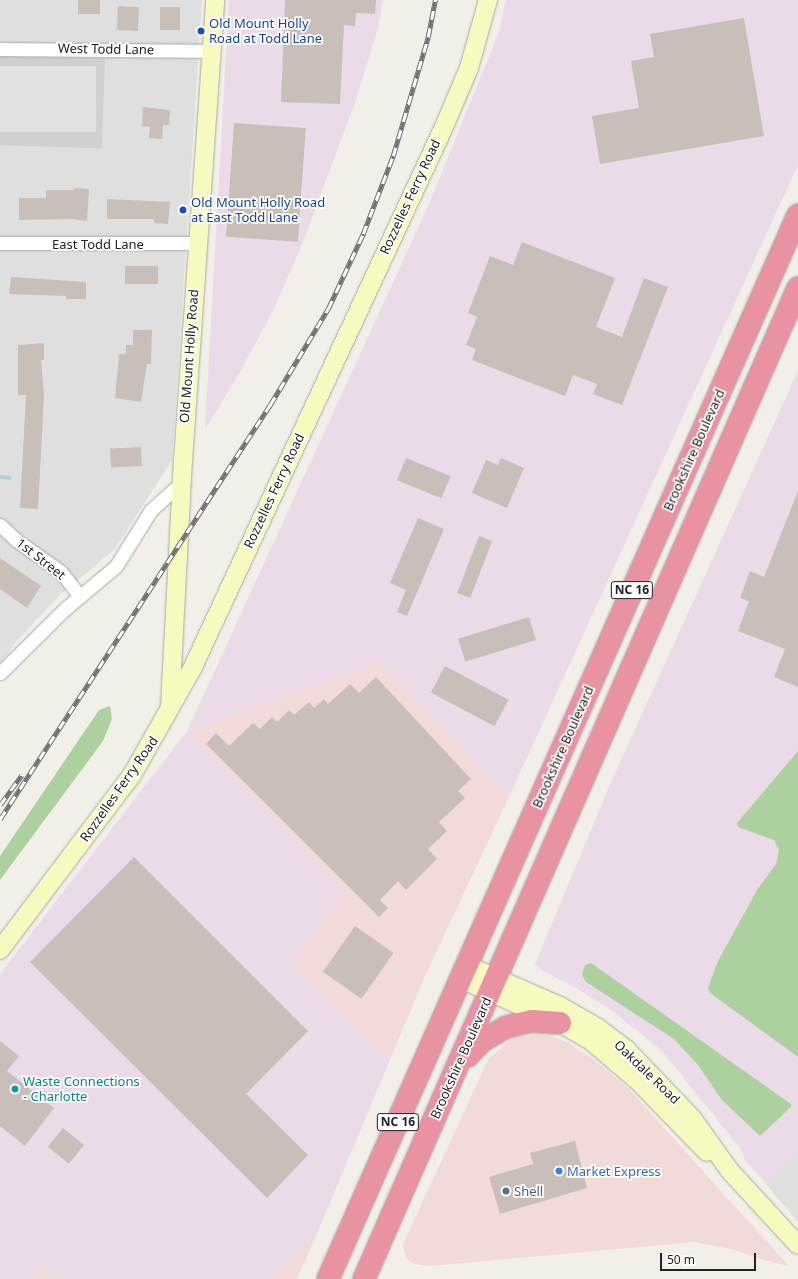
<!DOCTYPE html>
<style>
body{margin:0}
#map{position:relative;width:798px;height:1279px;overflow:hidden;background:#f2efe9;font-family:"Noto Sans",sans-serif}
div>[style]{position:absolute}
.residential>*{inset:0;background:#e0dfdf}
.commercial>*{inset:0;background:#f2dad9}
.industrial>*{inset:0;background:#ebdbe8}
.religious>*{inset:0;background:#d0d0d0;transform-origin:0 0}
.forest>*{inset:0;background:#add19e}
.parking>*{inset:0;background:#e2e2e2;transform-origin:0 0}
.stream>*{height:4px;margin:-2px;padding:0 2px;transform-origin:2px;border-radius:2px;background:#aad3df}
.building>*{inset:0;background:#c7bfb8;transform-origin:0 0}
.roads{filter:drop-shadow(0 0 1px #a9a9a9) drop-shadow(0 0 1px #a9a9a9)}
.street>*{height:13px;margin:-6.5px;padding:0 6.5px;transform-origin:6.5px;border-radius:6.5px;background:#fff}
.secondary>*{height:18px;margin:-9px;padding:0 9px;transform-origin:9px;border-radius:9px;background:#f7fabf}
.highway>*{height:22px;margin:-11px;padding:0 11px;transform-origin:11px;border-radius:11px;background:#e892a2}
.rail>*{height:4.5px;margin-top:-2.25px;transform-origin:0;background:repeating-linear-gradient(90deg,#fff 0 9px,#707070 0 18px);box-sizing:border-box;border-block:1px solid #707070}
.dots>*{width:11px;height:11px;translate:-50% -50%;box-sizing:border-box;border:2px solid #fff;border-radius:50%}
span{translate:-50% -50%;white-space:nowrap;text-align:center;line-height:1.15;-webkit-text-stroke:3.5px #fff;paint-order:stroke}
.shield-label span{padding:1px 3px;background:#fff;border:1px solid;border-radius:3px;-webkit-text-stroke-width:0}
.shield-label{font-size:12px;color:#222;font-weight:700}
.transit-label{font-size:13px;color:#164399}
.left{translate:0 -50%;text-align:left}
.street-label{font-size:13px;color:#222}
.culture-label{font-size:13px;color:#0d838f}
.shop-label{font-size:13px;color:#366cbe}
.service-label{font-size:13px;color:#4e5e75}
.scale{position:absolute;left:660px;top:1253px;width:96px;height:18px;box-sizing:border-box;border:2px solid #222;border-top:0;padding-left:5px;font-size:12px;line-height:14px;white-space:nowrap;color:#222;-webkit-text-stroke:3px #fff;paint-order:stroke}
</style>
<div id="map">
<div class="residential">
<i style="clip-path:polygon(0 0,202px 0,172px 460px,115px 549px,61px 594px,13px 645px,0 667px)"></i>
<i style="clip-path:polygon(798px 1149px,798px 1222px,765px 1183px)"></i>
</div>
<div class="commercial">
<i style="clip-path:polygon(381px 661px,509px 797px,425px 976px,390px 1060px,289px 966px,187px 731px)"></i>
<i style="clip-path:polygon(537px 1034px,550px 1035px,568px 1043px,593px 1059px,626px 1086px,789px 1266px,763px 1260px,735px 1250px,695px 1242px,430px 1266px,414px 1264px,406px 1258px,403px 1244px,488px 1060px,511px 1039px)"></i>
<i style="clip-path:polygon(308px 1240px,313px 1243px,297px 1279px,269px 1279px)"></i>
<i style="clip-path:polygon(41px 1266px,55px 1279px,28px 1279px)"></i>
</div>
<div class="industrial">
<i style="clip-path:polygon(229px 0,383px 0,378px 28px,355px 103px,303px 242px,274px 309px,239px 374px,205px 429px)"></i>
<i style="clip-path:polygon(506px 0,798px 0,798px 165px,509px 797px,381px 661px,188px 731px,343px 892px,290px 966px,390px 1060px,313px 1243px,308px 1241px,269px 1279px,55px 1279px,41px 1266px,28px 1279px,0 1279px,0 974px,187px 731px,429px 204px,499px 32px)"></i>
<i style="clip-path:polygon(798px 371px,798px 1149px,765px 1183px,745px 1160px,740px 1148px,662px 1051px,615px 1013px,576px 988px,541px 970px,535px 964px,611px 782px)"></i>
</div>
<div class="religious">
<i style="left:0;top:55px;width:105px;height:90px;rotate:2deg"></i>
</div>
<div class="forest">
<i style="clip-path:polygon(110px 706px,112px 719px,103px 741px,0 880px,0 856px,99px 710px)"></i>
<i style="clip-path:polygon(798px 751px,798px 1057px,710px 993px,708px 988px,718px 961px,757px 890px,776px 864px,779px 850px,774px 840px,738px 827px,737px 823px)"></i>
<i style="clip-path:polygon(591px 963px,791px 1104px,791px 1107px,760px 1136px,722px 1100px,698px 1065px,674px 1039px,586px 982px,582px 975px,585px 965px)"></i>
</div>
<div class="parking">
<i style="left:0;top:66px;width:96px;height:66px"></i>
</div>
<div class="stream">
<i style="left:0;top:477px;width:10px;rotate:6deg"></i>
</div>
<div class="building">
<i style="left:78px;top:0;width:22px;height:14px"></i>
<i style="clip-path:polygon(285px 0,376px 0,375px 14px,356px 13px,355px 26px,344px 25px,340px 104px,281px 102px)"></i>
<i style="left:118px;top:6px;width:21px;height:24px;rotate:3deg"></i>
<i style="left:160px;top:7px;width:20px;height:23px"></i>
<i style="clip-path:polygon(744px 18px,764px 136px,600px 164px,592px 116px,639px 108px,631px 61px,654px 57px,650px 34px)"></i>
<i style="clip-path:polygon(143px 107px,170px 110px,169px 125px,163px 125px,162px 139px,149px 138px,150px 127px,142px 126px)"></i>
<i style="left:234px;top:123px;width:72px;height:114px;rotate:4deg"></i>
<i style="clip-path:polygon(74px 188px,89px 189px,87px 221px,72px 219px,19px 220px,19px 198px,46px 198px,46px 190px,74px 190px)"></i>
<i style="clip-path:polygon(107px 199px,170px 202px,168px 224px,154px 223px,154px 219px,107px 219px)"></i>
<i style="clip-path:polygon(522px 242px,615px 278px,596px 327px,622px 337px,644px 278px,668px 287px,622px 405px,593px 394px,597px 384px,573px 375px,565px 396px,472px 360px,476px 349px,466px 345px,477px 317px,468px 313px,490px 256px,513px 265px)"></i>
<i style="left:125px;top:266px;width:33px;height:18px"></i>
<i style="clip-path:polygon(11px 277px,86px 282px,86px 299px,66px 299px,66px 296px,9px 294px)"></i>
<i style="clip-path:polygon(133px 330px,152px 330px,151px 364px,147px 364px,141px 402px,115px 398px,119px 354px,126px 354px,126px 345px,133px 345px)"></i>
<i style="clip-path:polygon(44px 343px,44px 360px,41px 360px,44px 396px,38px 509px,20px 508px,26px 395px,18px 395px,18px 345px)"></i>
<i style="left:141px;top:447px;width:19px;height:31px;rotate:87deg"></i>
<i style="left:406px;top:458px;width:48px;height:24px;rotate:22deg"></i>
<i style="clip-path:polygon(501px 458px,524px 468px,507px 508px,472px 493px,486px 460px,498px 465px)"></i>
<i style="clip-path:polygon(798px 491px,798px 687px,774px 677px,785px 649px,738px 631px,749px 601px,740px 598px,750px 571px,764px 577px)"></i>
<i style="clip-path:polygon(418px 518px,444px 529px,407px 616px,397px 612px,406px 590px,390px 583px)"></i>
<i style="left:479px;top:536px;width:14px;height:61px;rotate:21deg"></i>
<i style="clip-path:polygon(0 558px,41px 586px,27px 608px,0 589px)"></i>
<i style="left:529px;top:617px;width:24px;height:74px;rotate:73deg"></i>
<i style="left:445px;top:666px;width:72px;height:30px;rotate:28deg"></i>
<i style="clip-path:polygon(376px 677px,471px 779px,458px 791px,465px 798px,439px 822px,447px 831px,428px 849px,437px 859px,406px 890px,398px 881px,380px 900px,388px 908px,379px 917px,206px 744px,216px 733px,229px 746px,253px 723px,260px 729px,272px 717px,277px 722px,289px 710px,294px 715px,309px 702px,314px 708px,324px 699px,328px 704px,350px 684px,359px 693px)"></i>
<i style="clip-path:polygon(134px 857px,308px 1031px,246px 1094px,308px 1155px,267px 1198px,30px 962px)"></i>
<i style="left:355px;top:926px;width:47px;height:56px;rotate:35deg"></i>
<i style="clip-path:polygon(0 1041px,19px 1056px,7px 1071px,54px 1108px,25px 1146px,0 1126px)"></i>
<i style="left:63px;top:1128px;width:27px;height:24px;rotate:39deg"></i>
<i style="clip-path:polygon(575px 1141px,587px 1188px,500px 1214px,489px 1177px,533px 1164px,530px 1153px)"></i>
</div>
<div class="roads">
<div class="street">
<i style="left:0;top:49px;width:212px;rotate:0.5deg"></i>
<i style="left:0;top:243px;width:197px"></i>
<i style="left:0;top:525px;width:22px;rotate:43deg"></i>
<i style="left:16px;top:540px;width:55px;rotate:35.4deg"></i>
<i style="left:61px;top:572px;width:31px;rotate:52deg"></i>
<i style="left:0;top:673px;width:93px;rotate:-44.6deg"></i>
<i style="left:66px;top:608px;width:65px;rotate:-40deg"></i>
<i style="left:116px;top:566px;width:66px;rotate:-58deg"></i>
<i style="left:151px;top:510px;width:40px;rotate:-42deg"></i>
</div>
<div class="secondary">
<i style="left:170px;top:707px;width:246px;rotate:-87deg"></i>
<i style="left:183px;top:461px;width:462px;rotate:-86deg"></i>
<i style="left:0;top:950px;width:219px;rotate:-53deg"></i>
<i style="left:132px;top:775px;width:122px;rotate:-60.5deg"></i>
<i style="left:192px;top:669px;width:595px;rotate:-65.07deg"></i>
<i style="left:443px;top:129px;width:66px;rotate:-66.9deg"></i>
<i style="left:469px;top:68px;width:71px;rotate:-74.4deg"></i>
<i style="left:466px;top:965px;width:103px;rotate:23.6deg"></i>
<i style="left:560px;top:1006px;width:44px;rotate:30.1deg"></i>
<i style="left:598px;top:1028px;width:35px;rotate:37deg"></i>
<i style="left:626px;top:1049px;width:95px;rotate:46.3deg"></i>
<i style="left:692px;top:1118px;width:65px;rotate:54.4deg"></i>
<i style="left:730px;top:1171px;width:100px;rotate:47.4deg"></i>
<i style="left:461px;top:979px;width:108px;rotate:24deg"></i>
<i style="left:560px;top:1023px;width:36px;rotate:30deg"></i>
<i style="left:591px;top:1041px;width:60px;rotate:40.3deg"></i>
<i style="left:637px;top:1080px;width:100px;rotate:45.8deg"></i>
</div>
<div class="highway">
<i style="left:468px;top:1056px;width:21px;rotate:-47deg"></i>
<i style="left:482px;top:1041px;width:28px;rotate:-30deg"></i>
<i style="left:506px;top:1027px;width:27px;rotate:-13deg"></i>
<i style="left:532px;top:1021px;width:28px;rotate:4deg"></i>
<i style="left:328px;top:1279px;width:1163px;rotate:-66.17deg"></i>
<i style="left:364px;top:1279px;width:1082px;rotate:-66.35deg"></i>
</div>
</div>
<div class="rail">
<i style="left:0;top:805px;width:37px;rotate:-54deg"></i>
<i style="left:0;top:819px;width:494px;rotate:-56.9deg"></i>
<i style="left:270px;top:405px;width:112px;rotate:-58.9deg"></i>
<i style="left:328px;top:309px;width:83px;rotate:-65deg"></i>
<i style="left:363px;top:234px;width:84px;rotate:-69deg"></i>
<i style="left:393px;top:156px;width:124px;rotate:-73.6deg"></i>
<i style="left:428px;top:37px;width:38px;rotate:-79deg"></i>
</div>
<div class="dots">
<i style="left:201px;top:31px;background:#1a4fb4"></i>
<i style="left:183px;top:210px;background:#1a4fb4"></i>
<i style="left:15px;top:1089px;background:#0f9aa8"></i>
<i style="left:559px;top:1171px;background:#3f7fe0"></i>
<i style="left:506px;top:1191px;background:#5c6f8a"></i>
</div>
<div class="shield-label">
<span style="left:632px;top:590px">NC 16</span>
<span style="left:398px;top:1122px">NC 16</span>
</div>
<div class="transit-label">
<span class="left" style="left:209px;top:31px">Old Mount Holly<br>Road at Todd Lane</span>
<span class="left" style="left:191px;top:210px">Old Mount Holly Road<br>at East Todd Lane</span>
</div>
<div class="street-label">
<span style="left:106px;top:49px;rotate:1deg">West Todd Lane</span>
<span style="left:410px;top:197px;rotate:-65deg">Rozzelles Ferry Road</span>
<span style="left:98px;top:244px">East Todd Lane</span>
<span style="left:189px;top:356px;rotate:-86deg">Old Mount Holly Road</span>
<span style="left:694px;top:450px;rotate:-66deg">Brookshire Boulevard</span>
<span style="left:274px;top:491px;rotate:-65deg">Rozzelles Ferry Road</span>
<span style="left:41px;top:559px;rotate:38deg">1st Street</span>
<span style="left:563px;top:747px;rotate:-66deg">Brookshire Boulevard</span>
<span style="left:119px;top:789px;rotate:-55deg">Rozzelles Ferry Road</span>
<span style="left:461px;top:1058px;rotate:-66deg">Brookshire Boulevard</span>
<span style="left:647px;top:1072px;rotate:44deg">Oakdale Road</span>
</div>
<div class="culture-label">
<span class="left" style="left:23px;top:1089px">Waste Connections<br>- Charlotte</span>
</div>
<div class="shop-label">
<span class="left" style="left:567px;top:1171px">Market Express</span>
</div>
<div class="service-label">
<span class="left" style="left:514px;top:1191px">Shell</span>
</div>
<div class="scale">50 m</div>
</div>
